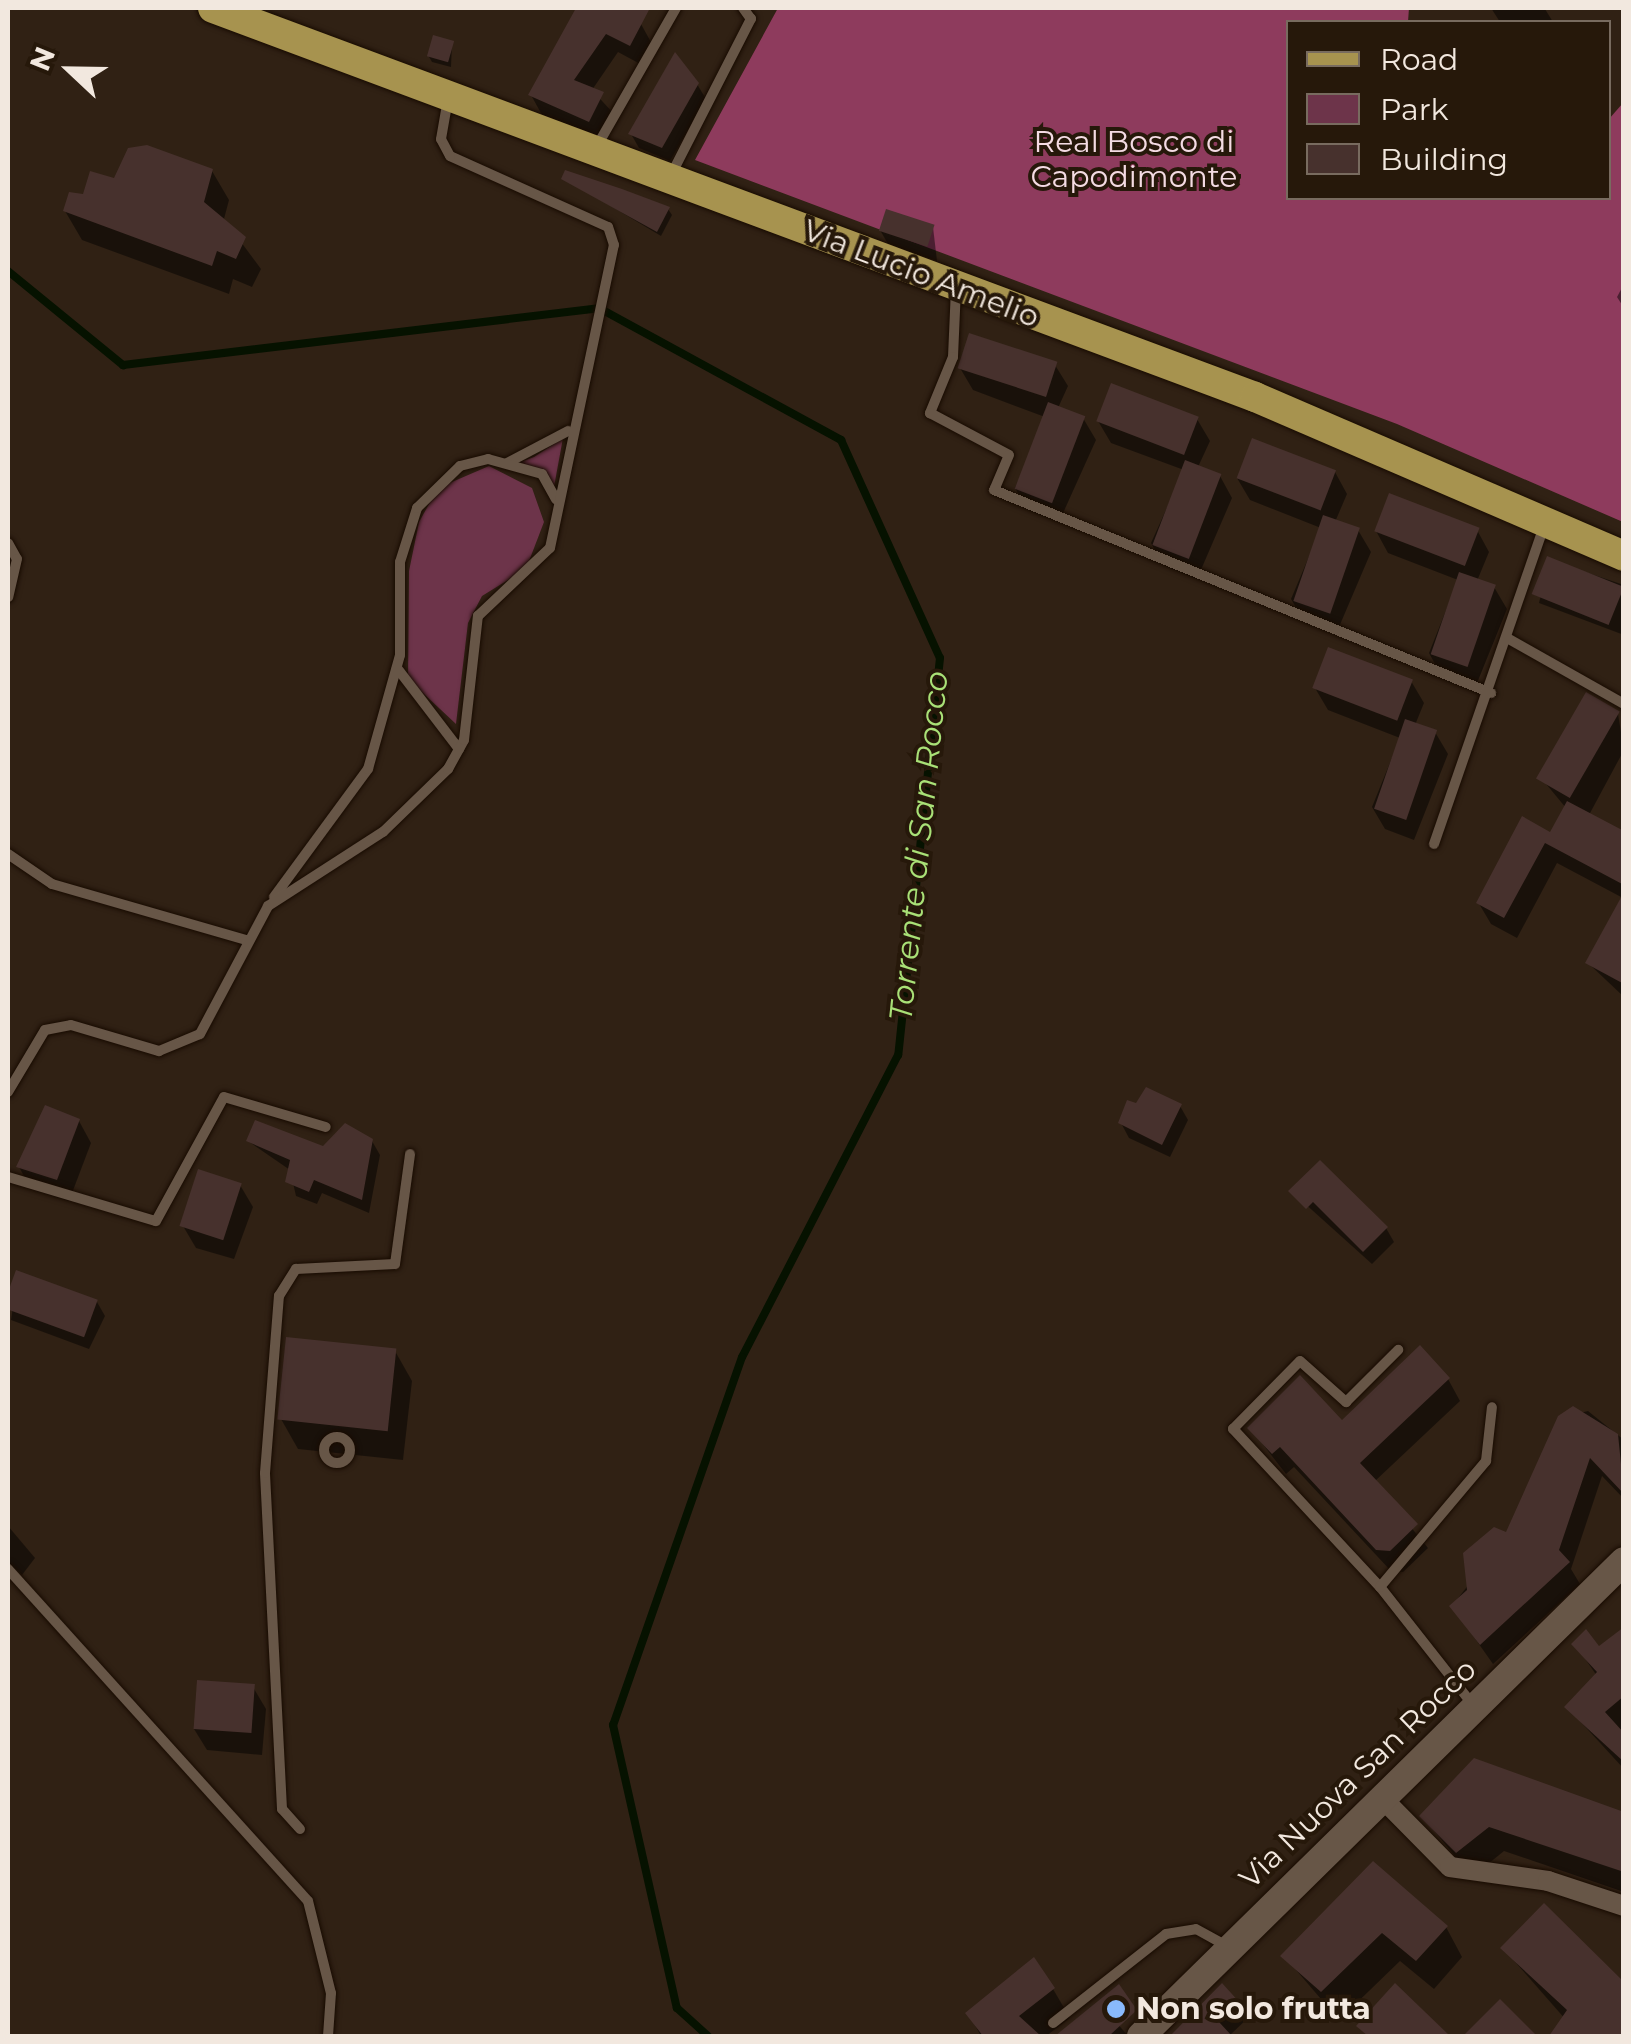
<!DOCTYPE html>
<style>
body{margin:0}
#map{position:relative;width:1631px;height:2044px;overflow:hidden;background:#302114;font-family:Montserrat,sans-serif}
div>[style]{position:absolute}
.green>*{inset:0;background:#6d344a}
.forest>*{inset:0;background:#8e3b5d}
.shadow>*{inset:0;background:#0007}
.stream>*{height:8px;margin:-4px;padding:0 4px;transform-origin:4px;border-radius:4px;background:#061200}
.building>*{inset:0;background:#47312d;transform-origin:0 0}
.roads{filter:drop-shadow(0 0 2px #180b01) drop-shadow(0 0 2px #180b01)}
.lane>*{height:10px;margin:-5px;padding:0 5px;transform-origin:5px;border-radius:5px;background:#675647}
.lane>.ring{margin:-5px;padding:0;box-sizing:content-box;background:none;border:10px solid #675647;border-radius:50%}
.street>*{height:20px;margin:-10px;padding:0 10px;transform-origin:10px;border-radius:10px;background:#675647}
.secondary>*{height:28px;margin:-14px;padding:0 14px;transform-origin:14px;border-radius:14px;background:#675647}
.primary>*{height:30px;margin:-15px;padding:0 15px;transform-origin:15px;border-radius:15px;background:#a7934f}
.dots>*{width:28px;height:28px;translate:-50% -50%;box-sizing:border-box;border:5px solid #26180a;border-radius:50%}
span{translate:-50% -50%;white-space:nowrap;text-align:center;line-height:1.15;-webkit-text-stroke:8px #26180a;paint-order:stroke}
.park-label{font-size:30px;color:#f4dbe3}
.street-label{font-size:30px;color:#f2e8df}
.poi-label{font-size:30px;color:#f2e8df;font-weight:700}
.left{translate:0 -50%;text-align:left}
.water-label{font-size:32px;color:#a9e177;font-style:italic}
.frame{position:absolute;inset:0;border:10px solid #f2e8df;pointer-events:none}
.legend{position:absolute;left:1286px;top:20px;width:325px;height:180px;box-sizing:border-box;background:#26180a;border:2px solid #786b5f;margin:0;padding:12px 18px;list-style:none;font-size:30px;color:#f2e8df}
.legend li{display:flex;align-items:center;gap:20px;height:50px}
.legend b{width:50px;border:2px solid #786b5f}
.north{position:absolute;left:20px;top:20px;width:100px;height:100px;-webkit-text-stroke:8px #26180a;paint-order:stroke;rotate:292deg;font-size:28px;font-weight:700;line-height:40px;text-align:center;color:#f2e8df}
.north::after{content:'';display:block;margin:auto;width:35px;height:45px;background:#f2e8df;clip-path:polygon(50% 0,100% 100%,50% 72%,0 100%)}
</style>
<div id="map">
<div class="green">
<i style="clip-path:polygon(563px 438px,554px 487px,518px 463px,534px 457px)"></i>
<i style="clip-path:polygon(489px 466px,532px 488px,544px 522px,526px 569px,482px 596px,468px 623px,456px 724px,408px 679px,409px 571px,419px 522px,438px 488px)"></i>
</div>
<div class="forest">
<i style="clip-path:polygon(778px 8px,1409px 8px,1408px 22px,1288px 22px,1288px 198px,1608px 198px,1609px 119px,1623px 103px,1623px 522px,1397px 424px,695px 160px)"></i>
</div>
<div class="shadow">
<i style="clip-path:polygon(579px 8px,641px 24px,652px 44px,642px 65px,618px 52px,592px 90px,614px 114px,600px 141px,542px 115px,531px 95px)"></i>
<i style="clip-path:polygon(1491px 8px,1545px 9px,1553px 22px,1500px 22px)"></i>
<i style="clip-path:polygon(452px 43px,451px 67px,432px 62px,428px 55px)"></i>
<i style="clip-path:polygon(697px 84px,706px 99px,670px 161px,639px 148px,631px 134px)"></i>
<i style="clip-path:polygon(212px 171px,229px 200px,224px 219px,261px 269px,252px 287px,233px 279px,229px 294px,82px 240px,65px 211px,115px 181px)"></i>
<i style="clip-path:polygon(564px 178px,668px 209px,672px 215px,661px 236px)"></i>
<i style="clip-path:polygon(933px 227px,937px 261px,888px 244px,880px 230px)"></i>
<i style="clip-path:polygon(1624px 284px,1624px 308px,1617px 297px)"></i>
<i style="clip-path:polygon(1055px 365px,1068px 386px,1058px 408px,1083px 418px,1096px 440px,1059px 522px,1028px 510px,1015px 488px,1045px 417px,973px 390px,960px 368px)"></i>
<i style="clip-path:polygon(1197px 419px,1210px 441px,1198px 467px,1220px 476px,1232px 498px,1197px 579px,1163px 565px,1151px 543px,1184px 470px,1111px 443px,1098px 421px)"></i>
<i style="clip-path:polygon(1335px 472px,1347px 494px,1335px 522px,1358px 530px,1371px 552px,1336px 634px,1304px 621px,1291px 599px,1321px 528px,1250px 500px,1237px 478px)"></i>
<i style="clip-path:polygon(1477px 530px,1489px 552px,1477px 581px,1494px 587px,1507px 609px,1475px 688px,1441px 675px,1429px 653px,1458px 580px,1388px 553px,1376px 531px)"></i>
<i style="clip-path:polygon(1549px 560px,1624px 585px,1624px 635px,1539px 603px)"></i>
<i style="clip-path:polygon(1411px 681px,1424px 703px,1415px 725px,1435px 732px,1448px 754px,1414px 840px,1385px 829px,1372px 807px,1400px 738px,1328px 710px,1315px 688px)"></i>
<i style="clip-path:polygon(1618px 714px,1624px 750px,1589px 815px,1624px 834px,1624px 997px,1588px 963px,1623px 898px,1557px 863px,1517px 938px,1491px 924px,1478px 902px,1551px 835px,1566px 808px,1542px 779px)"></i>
<i style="clip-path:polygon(1180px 1106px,1188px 1120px,1170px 1157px,1129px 1138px,1121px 1123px)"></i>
<i style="clip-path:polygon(79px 1121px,91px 1143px,69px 1201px,31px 1189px,19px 1167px)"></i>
<i style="clip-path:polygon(248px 1141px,324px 1149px,372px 1141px,380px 1155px,369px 1213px,322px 1193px,317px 1204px,296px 1196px,290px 1170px)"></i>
<i style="clip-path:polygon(240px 1185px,253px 1207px,234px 1259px,196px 1248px,183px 1226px)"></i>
<i style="clip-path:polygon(1292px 1192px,1386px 1228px,1394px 1242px,1372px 1264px)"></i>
<i style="clip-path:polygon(18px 1273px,97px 1302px,105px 1316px,89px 1349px,11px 1320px)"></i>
<i style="clip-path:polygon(395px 1351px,412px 1381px,403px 1460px,298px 1449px,281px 1419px)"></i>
<i style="clip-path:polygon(1448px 1379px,1460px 1401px,1374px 1482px,1428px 1548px,1403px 1572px,1391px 1571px,1294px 1467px,1286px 1474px,1250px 1428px,1342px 1423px)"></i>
<i style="clip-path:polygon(1588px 1411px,1624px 1440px,1624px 1499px,1602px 1476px,1571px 1569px,1580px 1584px,1493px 1664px,1452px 1606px,1507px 1535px,1560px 1418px)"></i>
<i style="clip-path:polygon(8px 1526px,35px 1558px,22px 1575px,8px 1562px)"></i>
<i style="clip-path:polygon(1624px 1631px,1624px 1769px,1567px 1707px,1597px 1676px,1575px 1644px,1599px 1649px)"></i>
<i style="clip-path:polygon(253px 1687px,266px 1709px,262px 1755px,207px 1750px,194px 1729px)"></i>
<i style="clip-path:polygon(1422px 1816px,1624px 1816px,1624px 1892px,1504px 1851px,1472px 1877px)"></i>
<i style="clip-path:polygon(1373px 1864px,1446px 1927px,1462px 1957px,1434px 1989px,1400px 1961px,1339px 2020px,1284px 1956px)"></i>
<i style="clip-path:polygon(1503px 1948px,1624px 1982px,1624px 2036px,1580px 2036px)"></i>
<i style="clip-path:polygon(1053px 1989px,1070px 2018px,1046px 2036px,981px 2036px,968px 2013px)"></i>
<i style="clip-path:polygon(1100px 2003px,1128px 2036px,1059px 2036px)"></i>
<i style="clip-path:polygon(1239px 2005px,1247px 2019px,1229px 2036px,1178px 2032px)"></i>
</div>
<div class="stream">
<i style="left:8px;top:271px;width:149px;rotate:39.3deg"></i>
<i style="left:123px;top:365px;width:479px;rotate:-6.8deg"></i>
<i style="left:599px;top:308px;width:276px;rotate:28.6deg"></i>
<i style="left:841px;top:440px;width:239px;rotate:65.6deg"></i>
<i style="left:940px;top:658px;width:399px;rotate:96deg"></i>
<i style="left:898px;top:1055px;width:340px;rotate:117.3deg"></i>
<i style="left:742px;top:1357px;width:390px;rotate:109.3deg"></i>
<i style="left:613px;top:1725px;width:290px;rotate:77.3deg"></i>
<i style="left:677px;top:2008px;width:42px;rotate:42.1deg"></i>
</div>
<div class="building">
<i style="clip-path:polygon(576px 8px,650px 8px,630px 46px,606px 34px,574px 80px,604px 92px,589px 122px,528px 95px)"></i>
<i style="left:433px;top:35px;width:22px;height:22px;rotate:16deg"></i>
<i style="clip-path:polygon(675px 52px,699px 83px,662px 148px,628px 134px)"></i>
<i style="clip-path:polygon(147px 145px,213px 169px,204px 202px,246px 237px,236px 259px,217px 251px,212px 266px,63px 211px,69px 192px,83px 194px,90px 171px,114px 178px,128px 148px)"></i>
<i style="clip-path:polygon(565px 170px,622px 189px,670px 207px,657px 232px,561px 179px)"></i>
<i style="left:886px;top:209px;width:51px;height:23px;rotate:18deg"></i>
<i style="left:969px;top:333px;width:93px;height:37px;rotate:18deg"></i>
<i style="left:1111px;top:383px;width:94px;height:41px;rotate:21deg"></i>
<i style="left:1048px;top:402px;width:40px;height:93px;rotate:21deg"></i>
<i style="left:1252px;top:438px;width:90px;height:43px;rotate:21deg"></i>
<i style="left:1185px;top:460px;width:39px;height:91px;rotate:21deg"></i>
<i style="left:1389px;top:493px;width:97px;height:41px;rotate:21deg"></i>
<i style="left:1323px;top:515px;width:39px;height:91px;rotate:19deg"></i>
<i style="left:1547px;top:556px;width:83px;height:41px;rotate:22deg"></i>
<i style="left:1459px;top:572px;width:39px;height:87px;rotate:19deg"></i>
<i style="left:1328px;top:647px;width:91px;height:44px;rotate:21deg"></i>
<i style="left:1586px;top:692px;width:39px;height:100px;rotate:30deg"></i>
<i style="left:1405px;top:719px;width:34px;height:95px;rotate:19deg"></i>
<i style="clip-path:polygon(1567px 801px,1624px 831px,1624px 885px,1545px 843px,1504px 918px,1476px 903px,1522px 816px,1550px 832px)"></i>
<i style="clip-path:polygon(1624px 892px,1624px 984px,1585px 963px)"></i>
<i style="clip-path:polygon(1146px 1087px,1182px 1104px,1162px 1145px,1118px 1123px,1127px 1100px,1136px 1103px)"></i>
<i style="clip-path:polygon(45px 1105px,80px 1119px,57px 1180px,16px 1167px)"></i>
<i style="clip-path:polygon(255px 1120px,323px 1146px,345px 1123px,373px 1139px,362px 1200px,314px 1180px,309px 1192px,285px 1182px,290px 1160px,246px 1141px)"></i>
<i style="clip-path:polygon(1320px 1160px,1388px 1227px,1363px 1252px,1313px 1202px,1306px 1209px,1288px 1191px)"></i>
<i style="left:198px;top:1169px;width:46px;height:60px;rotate:18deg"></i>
<i style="left:16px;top:1270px;width:87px;height:40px;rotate:20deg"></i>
<i style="left:286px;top:1337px;width:111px;height:83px;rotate:6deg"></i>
<i style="clip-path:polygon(1420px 1345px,1450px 1378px,1360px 1463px,1418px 1524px,1390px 1551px,1376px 1550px,1280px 1447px,1272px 1454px,1247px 1428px,1300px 1375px,1342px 1420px)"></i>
<i style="clip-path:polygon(1573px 1406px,1618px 1434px,1624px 1494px,1590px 1458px,1559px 1550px,1570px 1562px,1480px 1645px,1449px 1606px,1467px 1590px,1463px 1553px,1494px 1527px,1506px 1532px,1558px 1416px)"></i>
<i style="clip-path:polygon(1624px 1627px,1624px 1696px,1605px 1712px,1624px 1733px,1624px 1762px,1564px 1707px,1597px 1672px,1571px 1644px,1586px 1629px,1599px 1646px)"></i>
<i style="left:197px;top:1680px;width:58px;height:49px;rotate:4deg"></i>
<i style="clip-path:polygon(1474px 1758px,1624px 1812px,1624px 1872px,1489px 1827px,1456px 1853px,1419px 1816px)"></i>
<i style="clip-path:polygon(1373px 1861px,1448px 1926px,1416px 1961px,1382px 1933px,1321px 1992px,1280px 1956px)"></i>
<i style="clip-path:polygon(1544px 1903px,1624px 1982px,1624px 2036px,1549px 2036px,1567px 2010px,1500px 1948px)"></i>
<i style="clip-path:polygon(1034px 1957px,1055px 1988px,1019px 2016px,1041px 2036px,983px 2036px,965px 2013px)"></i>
<i style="clip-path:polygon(1222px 1983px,1241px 2004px,1219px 2022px,1232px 2036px,1170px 2036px)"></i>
<i style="clip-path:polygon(1395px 1983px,1450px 2036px,1368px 2036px,1356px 2026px)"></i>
<i style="clip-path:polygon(1119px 1984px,1137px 2010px,1109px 2036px,1055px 2036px)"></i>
<i style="clip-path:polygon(1500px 1999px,1537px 2036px,1463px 2036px)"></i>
</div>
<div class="roads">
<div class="lane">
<i style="left:597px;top:146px;width:159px;rotate:-60.2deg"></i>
<i style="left:670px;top:177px;width:178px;rotate:-62.9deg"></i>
<i style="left:751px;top:19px;width:14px;rotate:-126deg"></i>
<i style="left:956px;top:288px;width:69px;rotate:92.5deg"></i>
<i style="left:953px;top:357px;width:61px;rotate:112.3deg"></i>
<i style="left:930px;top:413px;width:89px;rotate:28deg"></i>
<i style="left:1009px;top:455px;width:38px;rotate:113deg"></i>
<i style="left:994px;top:490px;width:537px;rotate:22.22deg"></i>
<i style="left:507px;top:463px;width:69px;rotate:-27.7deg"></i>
<i style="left:8px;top:543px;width:18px;rotate:61deg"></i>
<i style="left:17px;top:559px;width:39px;rotate:103deg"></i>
<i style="left:1509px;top:639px;width:132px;rotate:29.5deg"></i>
<i style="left:397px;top:668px;width:102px;rotate:52.6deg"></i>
<i style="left:1434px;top:844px;width:339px;rotate:-70.9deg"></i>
<i style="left:8px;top:854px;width:53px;rotate:34.3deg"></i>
<i style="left:52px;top:884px;width:202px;rotate:16.1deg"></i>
<i style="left:274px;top:897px;width:159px;rotate:-53.7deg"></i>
<i style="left:368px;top:769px;width:118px;rotate:-74.3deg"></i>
<i style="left:400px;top:655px;width:93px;rotate:-90deg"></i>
<i style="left:400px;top:562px;width:57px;rotate:-72.5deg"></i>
<i style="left:417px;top:508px;width:60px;rotate:-44.3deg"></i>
<i style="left:460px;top:466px;width:29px;rotate:-14deg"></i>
<i style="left:488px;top:459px;width:56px;rotate:15.5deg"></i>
<i style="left:542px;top:474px;width:29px;rotate:61deg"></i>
<i style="left:8px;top:1092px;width:72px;rotate:-59.2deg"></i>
<i style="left:45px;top:1030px;width:26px;rotate:-11deg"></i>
<i style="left:71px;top:1025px;width:92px;rotate:16.5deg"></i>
<i style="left:159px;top:1051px;width:44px;rotate:-22.5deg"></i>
<i style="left:200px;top:1034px;width:145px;rotate:-62deg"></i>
<i style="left:268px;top:906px;width:137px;rotate:-32.8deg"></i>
<i style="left:383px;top:832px;width:91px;rotate:-44.1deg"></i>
<i style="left:448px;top:769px;width:33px;rotate:-61deg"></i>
<i style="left:464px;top:740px;width:125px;rotate:-83.6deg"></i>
<i style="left:478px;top:616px;width:99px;rotate:-43.4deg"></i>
<i style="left:550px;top:548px;width:310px;rotate:-78.1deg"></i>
<i style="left:614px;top:245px;width:19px;rotate:-108deg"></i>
<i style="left:608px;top:227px;width:173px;rotate:-155.8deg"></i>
<i style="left:450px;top:156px;width:19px;rotate:-118deg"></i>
<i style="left:441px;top:139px;width:41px;rotate:-80.1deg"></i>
<i style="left:8px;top:1177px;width:154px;rotate:16.6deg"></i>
<i style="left:156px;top:1221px;width:141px;rotate:-61.3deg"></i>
<i style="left:224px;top:1097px;width:106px;rotate:16.4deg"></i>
<i class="ring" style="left:324px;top:1437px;width:16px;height:16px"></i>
<i style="left:8px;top:1569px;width:447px;rotate:47.9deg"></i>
<i style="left:308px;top:1901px;width:95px;rotate:76deg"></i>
<i style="left:331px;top:1993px;width:43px;rotate:94deg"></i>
<i style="left:1380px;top:1587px;width:216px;rotate:-132.9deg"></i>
<i style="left:1233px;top:1429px;width:95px;rotate:-45.4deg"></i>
<i style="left:1300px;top:1361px;width:62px;rotate:41.7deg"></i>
<i style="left:1346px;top:1402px;width:74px;rotate:-45deg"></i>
<i style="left:1473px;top:1705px;width:150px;rotate:-128.2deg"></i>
<i style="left:1380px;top:1587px;width:165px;rotate:-49.9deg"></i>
<i style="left:1486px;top:1461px;width:54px;rotate:-83.7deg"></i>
<i style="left:300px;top:1829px;width:27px;rotate:-132deg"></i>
<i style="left:282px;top:1809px;width:336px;rotate:-92.9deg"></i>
<i style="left:265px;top:1473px;width:178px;rotate:-85.5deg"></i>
<i style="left:279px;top:1296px;width:32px;rotate:-58deg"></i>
<i style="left:296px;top:1269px;width:99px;rotate:-2.9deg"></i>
<i style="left:395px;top:1264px;width:111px;rotate:-82.2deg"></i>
<i style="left:1053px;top:2023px;width:144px;rotate:-38.2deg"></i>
<i style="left:1166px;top:1934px;width:30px;rotate:-9deg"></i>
<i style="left:1196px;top:1929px;width:35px;rotate:29deg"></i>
</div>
<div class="street">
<i style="left:1381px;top:1797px;width:98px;rotate:45.4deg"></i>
<i style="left:1450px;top:1867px;width:99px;rotate:8.1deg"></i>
<i style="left:1548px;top:1881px;width:80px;rotate:18.2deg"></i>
</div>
<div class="secondary">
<i style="left:1141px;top:2036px;width:677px;rotate:-44.52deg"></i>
</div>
<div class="primary">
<i style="left:213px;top:8px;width:1112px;rotate:20.47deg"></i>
<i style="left:1255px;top:397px;width:402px;rotate:23.3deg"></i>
</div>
</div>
<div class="dots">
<i style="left:1116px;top:2009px;background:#89bafc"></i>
</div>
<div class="park-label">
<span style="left:1134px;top:159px">Real Bosco di<br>Capodimonte</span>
</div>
<div class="street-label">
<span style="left:921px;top:274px;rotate:21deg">Via Lucio Amelio</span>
<span style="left:1358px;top:1774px;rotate:-44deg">Via Nuova San Rocco</span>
</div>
<div class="poi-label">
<span class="left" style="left:1136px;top:2009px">Non solo frutta</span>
</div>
<div class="water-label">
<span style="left:919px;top:846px;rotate:-84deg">Torrente di San Rocco</span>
</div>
<div class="frame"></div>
<ul class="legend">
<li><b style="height:12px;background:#a7934f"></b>Road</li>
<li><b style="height:28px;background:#6d344a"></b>Park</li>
<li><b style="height:28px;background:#47312d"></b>Building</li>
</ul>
<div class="north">N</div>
</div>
